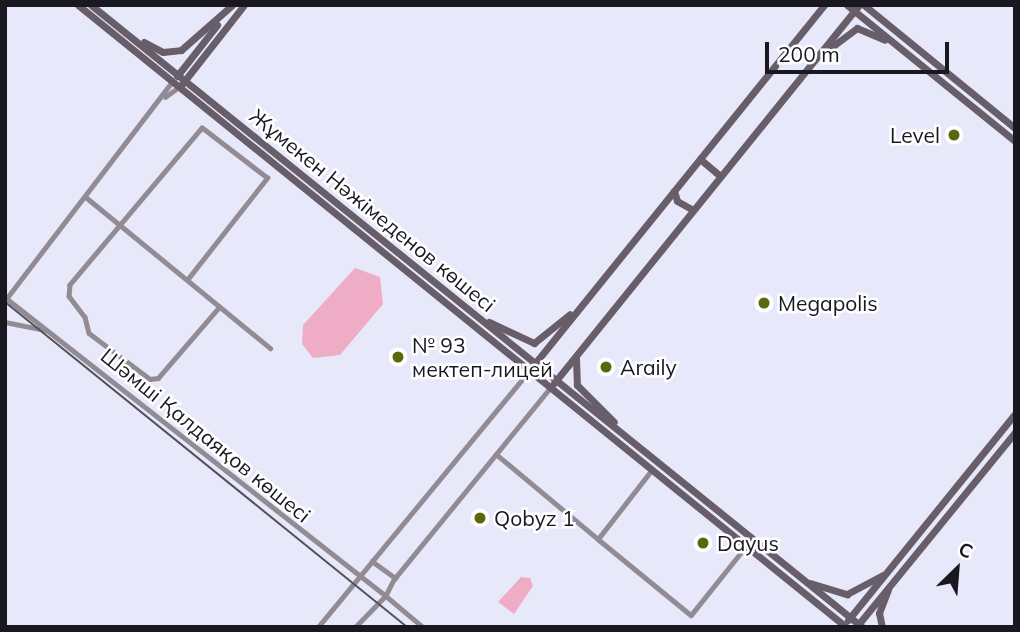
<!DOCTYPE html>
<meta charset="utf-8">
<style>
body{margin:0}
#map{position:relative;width:1020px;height:632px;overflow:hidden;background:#e8e8fb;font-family:Mulish,sans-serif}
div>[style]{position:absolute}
.green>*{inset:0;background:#efadc5}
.street>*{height:4.5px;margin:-2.25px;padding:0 2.25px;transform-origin:2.25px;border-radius:2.25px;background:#928b93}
.secondary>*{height:7px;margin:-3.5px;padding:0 3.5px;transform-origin:3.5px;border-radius:3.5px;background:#685e6a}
.tram>*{height:2px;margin:-1px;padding:0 1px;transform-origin:1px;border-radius:1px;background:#52525d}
.dots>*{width:19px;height:19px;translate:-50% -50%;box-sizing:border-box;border:4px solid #fff;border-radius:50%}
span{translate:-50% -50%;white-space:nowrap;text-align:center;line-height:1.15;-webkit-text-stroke:5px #fff;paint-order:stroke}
.poi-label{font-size:21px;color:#191821}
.right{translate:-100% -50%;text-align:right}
.left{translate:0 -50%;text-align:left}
.street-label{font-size:21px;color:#191821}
.frame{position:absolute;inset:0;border:7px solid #191821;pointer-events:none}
.north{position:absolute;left:922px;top:534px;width:70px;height:70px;-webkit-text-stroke:5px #fff;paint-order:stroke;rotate:25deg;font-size:19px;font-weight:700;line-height:28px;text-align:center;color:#191821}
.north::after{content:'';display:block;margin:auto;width:24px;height:32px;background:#191821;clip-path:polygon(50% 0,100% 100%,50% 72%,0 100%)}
.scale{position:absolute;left:765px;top:42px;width:184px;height:32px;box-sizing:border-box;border:4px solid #191821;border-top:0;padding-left:9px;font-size:21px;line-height:24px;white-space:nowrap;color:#191821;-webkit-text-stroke:5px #fff;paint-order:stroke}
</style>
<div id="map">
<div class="green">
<i style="clip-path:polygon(355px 268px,380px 277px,383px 304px,340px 355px,313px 358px,302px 344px,303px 325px)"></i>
<i style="clip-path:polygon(521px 577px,530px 578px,533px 586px,514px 614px,498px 602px)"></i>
</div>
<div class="street">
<i style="left:165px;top:97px;width:17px;rotate:-36deg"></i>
<i style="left:87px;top:198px;width:237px;rotate:39.3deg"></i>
<i style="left:187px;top:280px;width:130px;rotate:-51.9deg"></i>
<i style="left:267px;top:178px;width:82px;rotate:-142.4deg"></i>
<i style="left:202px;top:128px;width:205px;rotate:130.1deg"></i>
<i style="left:70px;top:285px;width:11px;rotate:95deg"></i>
<i style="left:69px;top:296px;width:26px;rotate:53deg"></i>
<i style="left:85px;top:317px;width:16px;rotate:76deg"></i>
<i style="left:89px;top:333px;width:76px;rotate:37deg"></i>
<i style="left:150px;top:379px;width:8px;rotate:-7deg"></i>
<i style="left:158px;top:378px;width:94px;rotate:-49.3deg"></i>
<i style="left:6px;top:298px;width:483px;rotate:38.1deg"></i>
<i style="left:386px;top:596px;width:43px;rotate:134.1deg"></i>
<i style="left:6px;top:299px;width:273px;rotate:-52.6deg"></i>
<i style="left:5px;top:322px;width:41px;rotate:11.3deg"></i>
<i style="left:496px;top:454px;width:133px;rotate:39.8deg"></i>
<i style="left:598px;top:539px;width:86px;rotate:-52.1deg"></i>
<i style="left:598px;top:539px;width:120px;rotate:39.3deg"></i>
<i style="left:691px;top:615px;width:88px;rotate:-51.4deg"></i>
<i style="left:372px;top:561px;width:29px;rotate:36deg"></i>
<i style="left:395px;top:578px;width:245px;rotate:-50.8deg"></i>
<i style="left:395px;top:578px;width:20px;rotate:117deg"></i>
<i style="left:386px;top:596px;width:48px;rotate:40deg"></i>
<i style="left:318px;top:627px;width:332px;rotate:-50.5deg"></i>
</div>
<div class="secondary">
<i style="left:78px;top:5px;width:988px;rotate:39deg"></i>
<i style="left:91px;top:5px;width:991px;rotate:38.89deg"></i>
<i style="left:847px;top:5px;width:216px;rotate:39deg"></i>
<i style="left:864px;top:5px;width:195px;rotate:39.2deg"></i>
<i style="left:144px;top:42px;width:21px;rotate:28deg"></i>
<i style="left:163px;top:52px;width:18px;rotate:-6deg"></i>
<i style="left:181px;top:50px;width:68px;rotate:-41.4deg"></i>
<i style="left:821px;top:55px;width:45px;rotate:-36.9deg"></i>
<i style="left:857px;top:28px;width:30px;rotate:23deg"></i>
<i style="left:177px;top:76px;width:65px;rotate:-51.9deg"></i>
<i style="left:182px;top:84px;width:100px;rotate:-51.9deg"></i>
<i style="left:700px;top:159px;width:26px;rotate:40deg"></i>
<i style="left:674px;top:191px;width:10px;rotate:73deg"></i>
<i style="left:677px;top:201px;width:18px;rotate:29deg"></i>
<i style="left:489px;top:322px;width:50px;rotate:25deg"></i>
<i style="left:534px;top:343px;width:46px;rotate:-38.9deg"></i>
<i style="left:576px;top:359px;width:26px;rotate:88deg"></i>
<i style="left:577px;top:385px;width:52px;rotate:45deg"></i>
<i style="left:532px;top:367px;width:465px;rotate:-51.1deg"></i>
<i style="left:554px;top:383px;width:486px;rotate:-51.1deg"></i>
<i style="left:810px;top:583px;width:39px;rotate:17deg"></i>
<i style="left:847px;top:594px;width:40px;rotate:-28deg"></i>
<i style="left:848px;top:620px;width:265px;rotate:-51deg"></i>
<i style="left:857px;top:626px;width:250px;rotate:-50.8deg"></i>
<i style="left:882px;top:627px;width:14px;rotate:-102deg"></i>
<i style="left:879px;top:613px;width:25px;rotate:-69deg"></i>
</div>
<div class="tram">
<i style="left:5px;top:302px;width:517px;rotate:38.95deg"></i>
</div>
<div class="dots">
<i style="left:954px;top:135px;background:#5b670b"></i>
<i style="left:764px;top:303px;background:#5b670b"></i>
<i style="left:398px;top:357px;background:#5b670b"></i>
<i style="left:606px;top:367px;background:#5b670b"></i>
<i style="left:480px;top:518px;background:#5b670b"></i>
<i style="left:703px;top:543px;background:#5b670b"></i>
</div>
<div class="poi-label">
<span class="right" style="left:940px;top:135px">Level</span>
<span class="left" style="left:778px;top:303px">Megapolis</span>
<span class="left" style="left:412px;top:357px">№ 93<br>мектеп-лицей</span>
<span class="left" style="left:620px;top:367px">Araily</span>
<span class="left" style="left:494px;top:518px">Qobyz 1</span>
<span class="left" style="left:717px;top:543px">Dayus</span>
</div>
<div class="street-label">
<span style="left:373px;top:210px;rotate:39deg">Жұмекен Нәжімеденов көшесі</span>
<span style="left:206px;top:435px;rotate:39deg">Шәмші Қалдаяқов көшесі</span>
</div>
<div class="frame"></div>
<div class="north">С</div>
<div class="scale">200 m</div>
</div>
